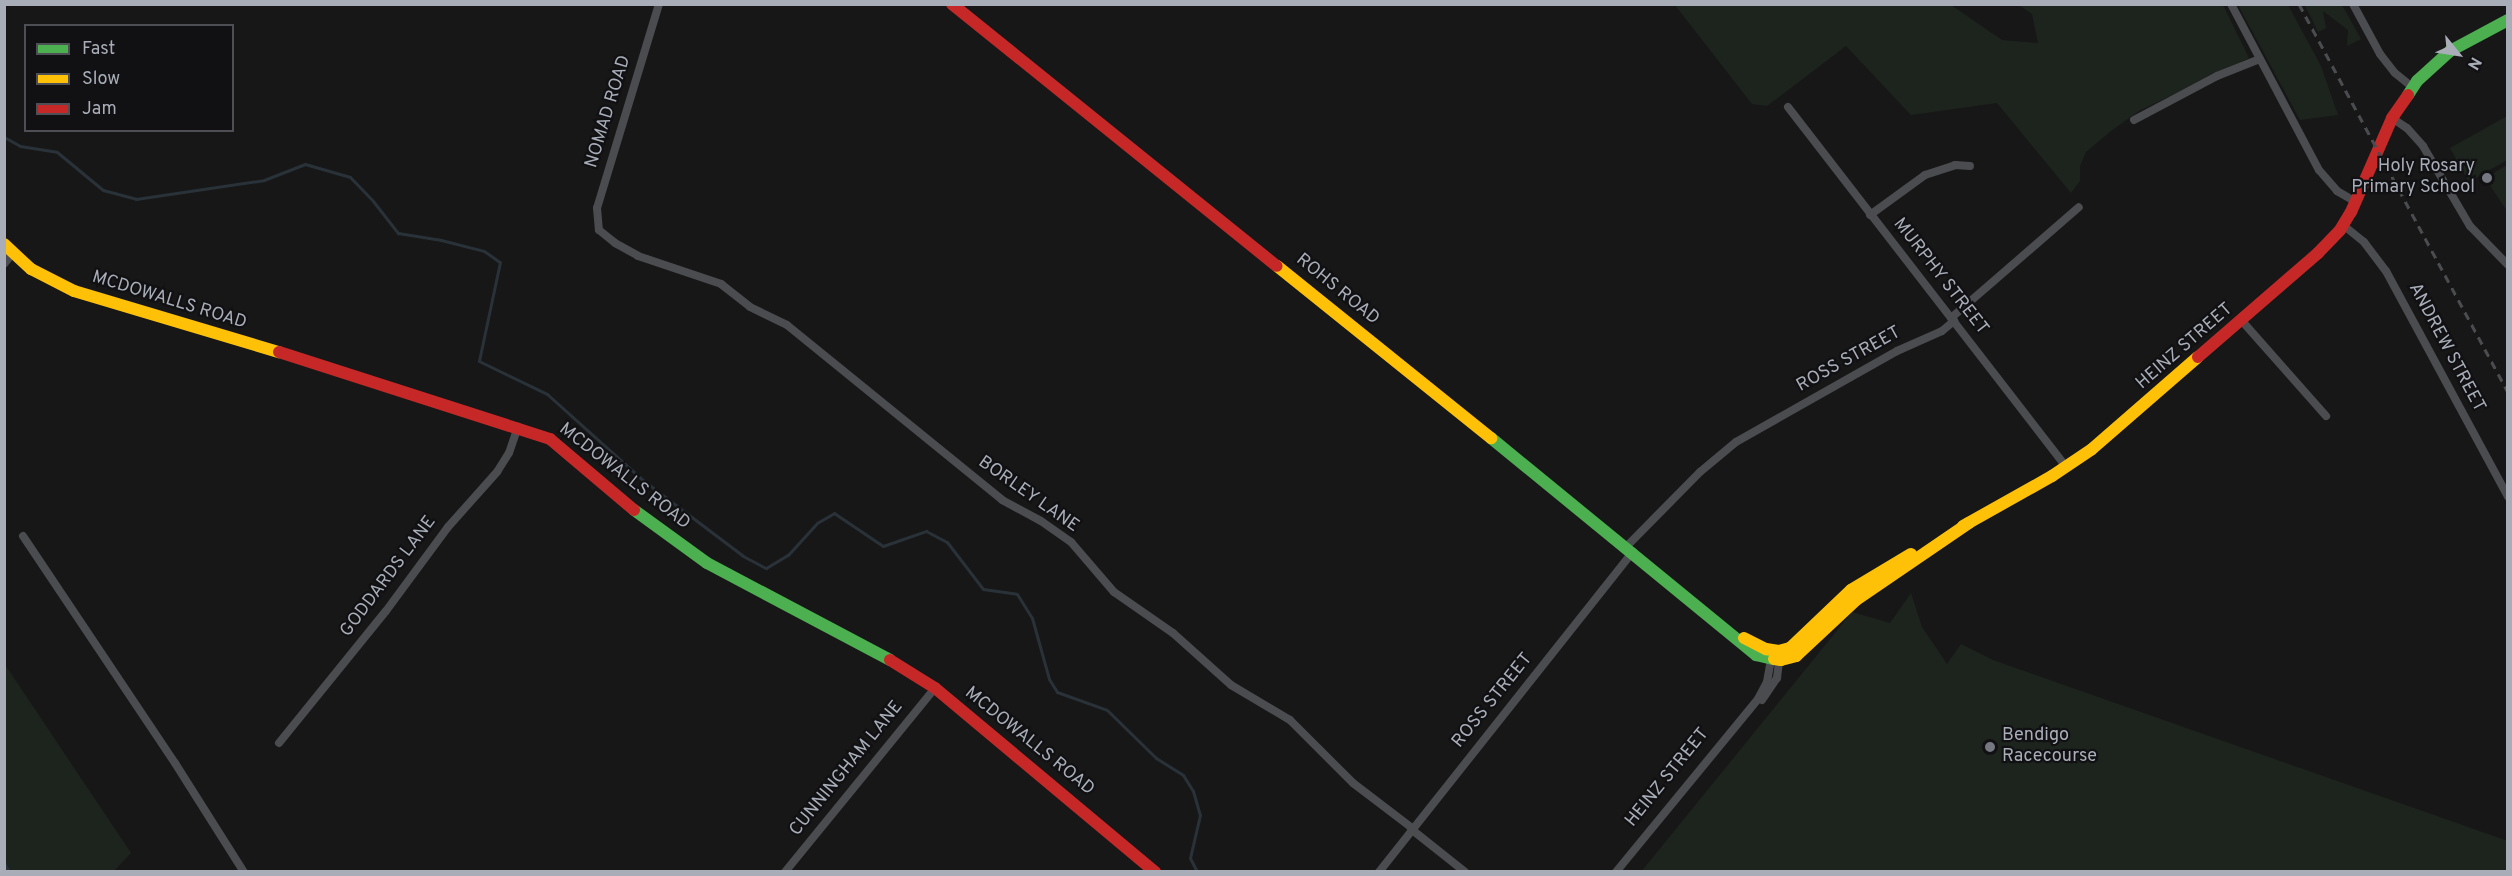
<!DOCTYPE html>
<style>
body{margin:0}
#map{position:relative;width:2512px;height:876px;overflow:hidden;background:#171717;font-family:Overpass,sans-serif}
div>[style]{position:absolute}
.green>*{inset:0;background:#1d241e}
.stream>*{height:3px;margin:-1.5px;padding:0 1.5px;transform-origin:1.5px;border-radius:1.5px;background:#2a3239}
.street>*{height:8px;margin:-4px;padding:0 4px;transform-origin:4px;border-radius:4px;background:#4b4c50}
.fast>*{height:12px;margin:-6px;padding:0 6px;transform-origin:6px;border-radius:6px;background:#4caf50}
.slow>*{height:12px;margin:-6px;padding:0 6px;transform-origin:6px;border-radius:6px;background:#ffc107}
.jam>*{height:12px;margin:-6px;padding:0 6px;transform-origin:6px;border-radius:6px;background:#c62828}
.rail>*{height:3px;margin-top:-1.5px;transform-origin:0;background:repeating-linear-gradient(90deg,#4b4c4f 0 8px,transparent 0 14px)}
.dots>*{width:16px;height:16px;translate:-50% -50%;box-sizing:border-box;border:3px solid #111113;border-radius:50%}
span{translate:-50% -50%;white-space:nowrap;text-align:center;line-height:1.15;-webkit-text-stroke:4.5px #111113;paint-order:stroke}
.street-label{font-size:18px;color:#a8adb8}
.poi-label{font-size:18px;color:#a8adb8}
.right{translate:-100% -50%;text-align:right}
.left{translate:0 -50%;text-align:left}
.frame{position:absolute;inset:0;border:6px solid #a8adb8;pointer-events:none}
.legend{position:absolute;left:24px;top:24px;width:210px;height:108px;box-sizing:border-box;background:#111113;border:2px solid #4d4f55;margin:0;padding:8px 10px;list-style:none;font-size:18px;color:#a8adb8}
.legend li{display:flex;align-items:center;gap:12px;height:30px}
.legend b{width:30px;border:2px solid #4d4f55}
.north{position:absolute;left:2428px;top:24px;width:60px;height:60px;-webkit-text-stroke:4px #111113;paint-order:stroke;rotate:120deg;font-size:16px;font-weight:700;line-height:24px;text-align:center;color:#a8adb8}
.north::after{content:'';display:block;margin:auto;width:21px;height:27px;background:#a8adb8;clip-path:polygon(50% 0,100% 100%,50% 72%,0 100%)}
</style>
<div id="map">
<div class="green">
<i style="clip-path:polygon(1675px 5px,1951px 5px,2002px 40px,2038px 43px,2032px 14px,2019px 5px,2223px 5px,2249px 58px,2139px 111px,2111px 131px,2086px 152px,2080px 166px,2080px 181px,2071px 193px,1997px 103px,1911px 115px,1846px 46px,1767px 106px,1752px 104px)"></i>
<i style="clip-path:polygon(2238px 5px,2288px 5px,2321px 66px,2338px 115px,2300px 120px)"></i>
<i style="clip-path:polygon(2305px 5px,2342px 5px,2361px 39px,2347px 46px,2348px 30px,2323px 11px,2326px 28px,2318px 32px)"></i>
<i style="clip-path:polygon(2507px 116px,2507px 160px,2469px 182px,2450px 148px)"></i>
<i style="clip-path:polygon(2507px 165px,2507px 211px,2485px 178px)"></i>
<i style="clip-path:polygon(1911px 593px,1922px 627px,1947px 664px,1961px 644px,1993px 660px,2508px 841px,2507px 872px,1641px 872px,1852px 612px,1890px 623px)"></i>
<i style="clip-path:polygon(4px 663px,131px 853px,114px 871px,5px 871px)"></i>
</div>
<div class="stream">
<i style="left:4px;top:137px;width:18px;rotate:29deg"></i>
<i style="left:20px;top:146px;width:37px;rotate:9deg"></i>
<i style="left:57px;top:152px;width:60px;rotate:39.6deg"></i>
<i style="left:103px;top:190px;width:34px;rotate:15deg"></i>
<i style="left:136px;top:199px;width:129px;rotate:-8.4deg"></i>
<i style="left:264px;top:180px;width:44px;rotate:-21.3deg"></i>
<i style="left:305px;top:164px;width:47px;rotate:16.1deg"></i>
<i style="left:350px;top:177px;width:33px;rotate:46deg"></i>
<i style="left:373px;top:201px;width:41px;rotate:52deg"></i>
<i style="left:398px;top:233px;width:44px;rotate:9.2deg"></i>
<i style="left:441px;top:240px;width:44px;rotate:14.3deg"></i>
<i style="left:484px;top:251px;width:19px;rotate:35deg"></i>
<i style="left:500px;top:262px;width:101px;rotate:102deg"></i>
<i style="left:479px;top:361px;width:76px;rotate:25.9deg"></i>
<i style="left:547px;top:394px;width:130px;rotate:41.9deg"></i>
<i style="left:644px;top:481px;width:124px;rotate:37.1deg"></i>
<i style="left:743px;top:556px;width:26px;rotate:28deg"></i>
<i style="left:766px;top:568px;width:26px;rotate:-31deg"></i>
<i style="left:788px;top:555px;width:43px;rotate:-47.8deg"></i>
<i style="left:817px;top:523px;width:20px;rotate:-30deg"></i>
<i style="left:834px;top:513px;width:59px;rotate:34deg"></i>
<i style="left:883px;top:546px;width:46px;rotate:-19.2deg"></i>
<i style="left:926px;top:531px;width:24px;rotate:28deg"></i>
<i style="left:947px;top:542px;width:59px;rotate:52.5deg"></i>
<i style="left:983px;top:589px;width:34px;rotate:8deg"></i>
<i style="left:1017px;top:594px;width:28px;rotate:58deg"></i>
<i style="left:1032px;top:618px;width:63px;rotate:74.4deg"></i>
<i style="left:1049px;top:679px;width:15px;rotate:58deg"></i>
<i style="left:1057px;top:692px;width:53px;rotate:19.8deg"></i>
<i style="left:1107px;top:710px;width:69px;rotate:44.4deg"></i>
<i style="left:1156px;top:758px;width:32px;rotate:32deg"></i>
<i style="left:1183px;top:775px;width:19px;rotate:58deg"></i>
<i style="left:1193px;top:791px;width:25px;rotate:74deg"></i>
<i style="left:1200px;top:815px;width:44px;rotate:103.1deg"></i>
<i style="left:1190px;top:858px;width:16px;rotate:63deg"></i>
<i style="left:4px;top:863px;width:10px;rotate:61deg"></i>
</div>
<div class="street">
<i style="left:659px;top:4px;width:213px;rotate:106.9deg"></i>
<i style="left:597px;top:208px;width:22px;rotate:85deg"></i>
<i style="left:599px;top:230px;width:21px;rotate:39deg"></i>
<i style="left:615px;top:243px;width:26px;rotate:29deg"></i>
<i style="left:638px;top:256px;width:88px;rotate:18.6deg"></i>
<i style="left:721px;top:284px;width:37px;rotate:38deg"></i>
<i style="left:750px;top:307px;width:41px;rotate:25.9deg"></i>
<i style="left:787px;top:325px;width:277px;rotate:39.1deg"></i>
<i style="left:1002px;top:500px;width:44px;rotate:28.3deg"></i>
<i style="left:1041px;top:521px;width:37px;rotate:35deg"></i>
<i style="left:1071px;top:542px;width:66px;rotate:49.3deg"></i>
<i style="left:1114px;top:592px;width:72px;rotate:34.8deg"></i>
<i style="left:1173px;top:633px;width:78px;rotate:41.9deg"></i>
<i style="left:1231px;top:685px;width:69px;rotate:30.7deg"></i>
<i style="left:1290px;top:720px;width:89px;rotate:45deg"></i>
<i style="left:1353px;top:783px;width:74px;rotate:37.3deg"></i>
<i style="left:2231px;top:4px;width:188px;rotate:62.1deg"></i>
<i style="left:2319px;top:170px;width:28px;rotate:49deg"></i>
<i style="left:2337px;top:191px;width:22px;rotate:30deg"></i>
<i style="left:2353px;top:4px;width:57px;rotate:61.6deg"></i>
<i style="left:2380px;top:54px;width:24px;rotate:52deg"></i>
<i style="left:2395px;top:73px;width:22px;rotate:39deg"></i>
<i style="left:1788px;top:107px;width:455px;rotate:52.3deg"></i>
<i style="left:2392px;top:118px;width:18px;rotate:34deg"></i>
<i style="left:2407px;top:128px;width:24px;rotate:48deg"></i>
<i style="left:2423px;top:146px;width:93px;rotate:59.6deg"></i>
<i style="left:2470px;top:226px;width:54px;rotate:45.7deg"></i>
<i style="left:2134px;top:120px;width:94px;rotate:-27.9deg"></i>
<i style="left:2217px;top:76px;width:46px;rotate:-21.6deg"></i>
<i style="left:1870px;top:215px;width:68px;rotate:-36deg"></i>
<i style="left:1925px;top:175px;width:32px;rotate:-18deg"></i>
<i style="left:1955px;top:165px;width:15px;rotate:4deg"></i>
<i style="left:2343px;top:225px;width:27px;rotate:39deg"></i>
<i style="left:2364px;top:242px;width:36px;rotate:53deg"></i>
<i style="left:2386px;top:271px;width:257px;rotate:61.6deg"></i>
<i style="left:4px;top:264px;width:14px;rotate:-51deg"></i>
<i style="left:1951px;top:318px;width:169px;rotate:-40.9deg"></i>
<i style="left:2242px;top:321px;width:127px;rotate:48.5deg"></i>
<i style="left:23px;top:536px;width:273px;rotate:56.2deg"></i>
<i style="left:175px;top:763px;width:129px;rotate:57.7deg"></i>
<i style="left:1626px;top:547px;width:105px;rotate:-45.4deg"></i>
<i style="left:1700px;top:472px;width:47px;rotate:-39.8deg"></i>
<i style="left:1736px;top:442px;width:185px;rotate:-29.5deg"></i>
<i style="left:1897px;top:351px;width:49px;rotate:-24deg"></i>
<i style="left:1942px;top:331px;width:16px;rotate:-40deg"></i>
<i style="left:1762px;top:700px;width:27px;rotate:-56deg"></i>
<i style="left:1777px;top:678px;width:23px;rotate:-83deg"></i>
<i style="left:279px;top:743px;width:170px;rotate:-51deg"></i>
<i style="left:386px;top:611px;width:104px;rotate:-53.6deg"></i>
<i style="left:448px;top:527px;width:74px;rotate:-48.3deg"></i>
<i style="left:497px;top:472px;width:22px;rotate:-58deg"></i>
<i style="left:509px;top:453px;width:28px;rotate:-71deg"></i>
<i style="left:1411px;top:829px;width:69px;rotate:38.5deg"></i>
<i style="left:785px;top:872px;width:237px;rotate:-50.8deg"></i>
<i style="left:1379px;top:872px;width:409px;rotate:-51.6deg"></i>
<i style="left:1616px;top:872px;width:224px;rotate:-50.6deg"></i>
<i style="left:1758px;top:699px;width:19px;rotate:-62deg"></i>
<i style="left:1767px;top:682px;width:29px;rotate:-80deg"></i>
</div>
<div class="fast">
<i style="left:2408px;top:95px;width:17px;rotate:-57deg"></i>
<i style="left:2417px;top:81px;width:45px;rotate:-42.3deg"></i>
<i style="left:2450px;top:51px;width:66px;rotate:-28.1deg"></i>
<i style="left:1491px;top:438px;width:343px;rotate:39.3deg"></i>
<i style="left:1756px;top:655px;width:18px;rotate:13deg"></i>
<i style="left:634px;top:510px;width:90px;rotate:36deg"></i>
<i style="left:707px;top:563px;width:207px;rotate:27.9deg"></i>
</div>
<div class="slow">
<i style="left:4px;top:244px;width:37px;rotate:43deg"></i>
<i style="left:31px;top:269px;width:48px;rotate:27.1deg"></i>
<i style="left:74px;top:291px;width:214px;rotate:16.6deg"></i>
<i style="left:1277px;top:266px;width:275px;rotate:38.8deg"></i>
<i style="left:1963px;top:526px;width:102px;rotate:-29.3deg"></i>
<i style="left:2052px;top:476px;width:48px;rotate:-34deg"></i>
<i style="left:2092px;top:449px;width:140px;rotate:-41deg"></i>
<i style="left:1744px;top:638px;width:25px;rotate:27deg"></i>
<i style="left:1766px;top:649px;width:13px;rotate:9deg"></i>
<i style="left:1779px;top:651px;width:11px;rotate:-15deg"></i>
<i style="left:1790px;top:648px;width:84px;rotate:-43.6deg"></i>
<i style="left:1851px;top:590px;width:70px;rotate:-31deg"></i>
<i style="left:1774px;top:659px;width:7px;rotate:8deg"></i>
<i style="left:1781px;top:660px;width:16px;rotate:-15deg"></i>
<i style="left:1796px;top:656px;width:82px;rotate:-43deg"></i>
<i style="left:1856px;top:600px;width:137px;rotate:-34.3deg"></i>
</div>
<div class="jam">
<i style="left:952px;top:4px;width:417px;rotate:38.9deg"></i>
<i style="left:279px;top:352px;width:285px;rotate:17.8deg"></i>
<i style="left:550px;top:439px;width:110px;rotate:40.2deg"></i>
<i style="left:2198px;top:357px;width:159px;rotate:-40.9deg"></i>
<i style="left:2318px;top:253px;width:32px;rotate:-46deg"></i>
<i style="left:2340px;top:230px;width:21px;rotate:-59deg"></i>
<i style="left:2351px;top:212px;width:103px;rotate:-66.4deg"></i>
<i style="left:2392px;top:118px;width:28px;rotate:-55deg"></i>
<i style="left:890px;top:660px;width:53px;rotate:31.9deg"></i>
<i style="left:935px;top:688px;width:287px;rotate:39.9deg"></i>
</div>
<div class="rail">
<i style="left:2299px;top:4px;width:441px;rotate:61.7deg"></i>
</div>
<div class="dots">
<i style="left:2487px;top:178px;background:#757880"></i>
<i style="left:1990px;top:747px;background:#757880"></i>
</div>
<div class="street-label">
<span style="left:609px;top:112px;rotate:-73deg">NOMAD ROAD</span>
<span style="left:1940px;top:277px;rotate:52deg">MURPHY STREET</span>
<span style="left:1337px;top:290px;rotate:39deg">ROHS ROAD</span>
<span style="left:169px;top:301px;rotate:17deg">MCDOWALLS ROAD</span>
<span style="left:2185px;top:347px;rotate:-41deg">HEINZ STREET</span>
<span style="left:2446px;top:348px;rotate:62deg">ANDREW STREET</span>
<span style="left:1849px;top:360px;rotate:-29deg">ROSS STREET</span>
<span style="left:624px;top:477px;rotate:38deg">MCDOWALLS ROAD</span>
<span style="left:1028px;top:495px;rotate:35deg">BORLEY LANE</span>
<span style="left:389px;top:577px;rotate:-53deg">GODDARDS LANE</span>
<span style="left:1493px;top:701px;rotate:-51deg">ROSS STREET</span>
<span style="left:1029px;top:742px;rotate:39deg">MCDOWALLS ROAD</span>
<span style="left:847px;top:769px;rotate:-51deg">CUNNINGHAM LANE</span>
<span style="left:1668px;top:778px;rotate:-51deg">HEINZ STREET</span>
</div>
<div class="poi-label">
<span class="right" style="left:2475px;top:178px">Holy Rosary<br>Primary School</span>
<span class="left" style="left:2002px;top:747px">Bendigo<br>Racecourse</span>
</div>
<div class="frame"></div>
<ul class="legend">
<li><b style="height:8px;background:#4caf50"></b>Fast</li>
<li><b style="height:8px;background:#ffc107"></b>Slow</li>
<li><b style="height:8px;background:#c62828"></b>Jam</li>
</ul>
<div class="north">N</div>
</div>
